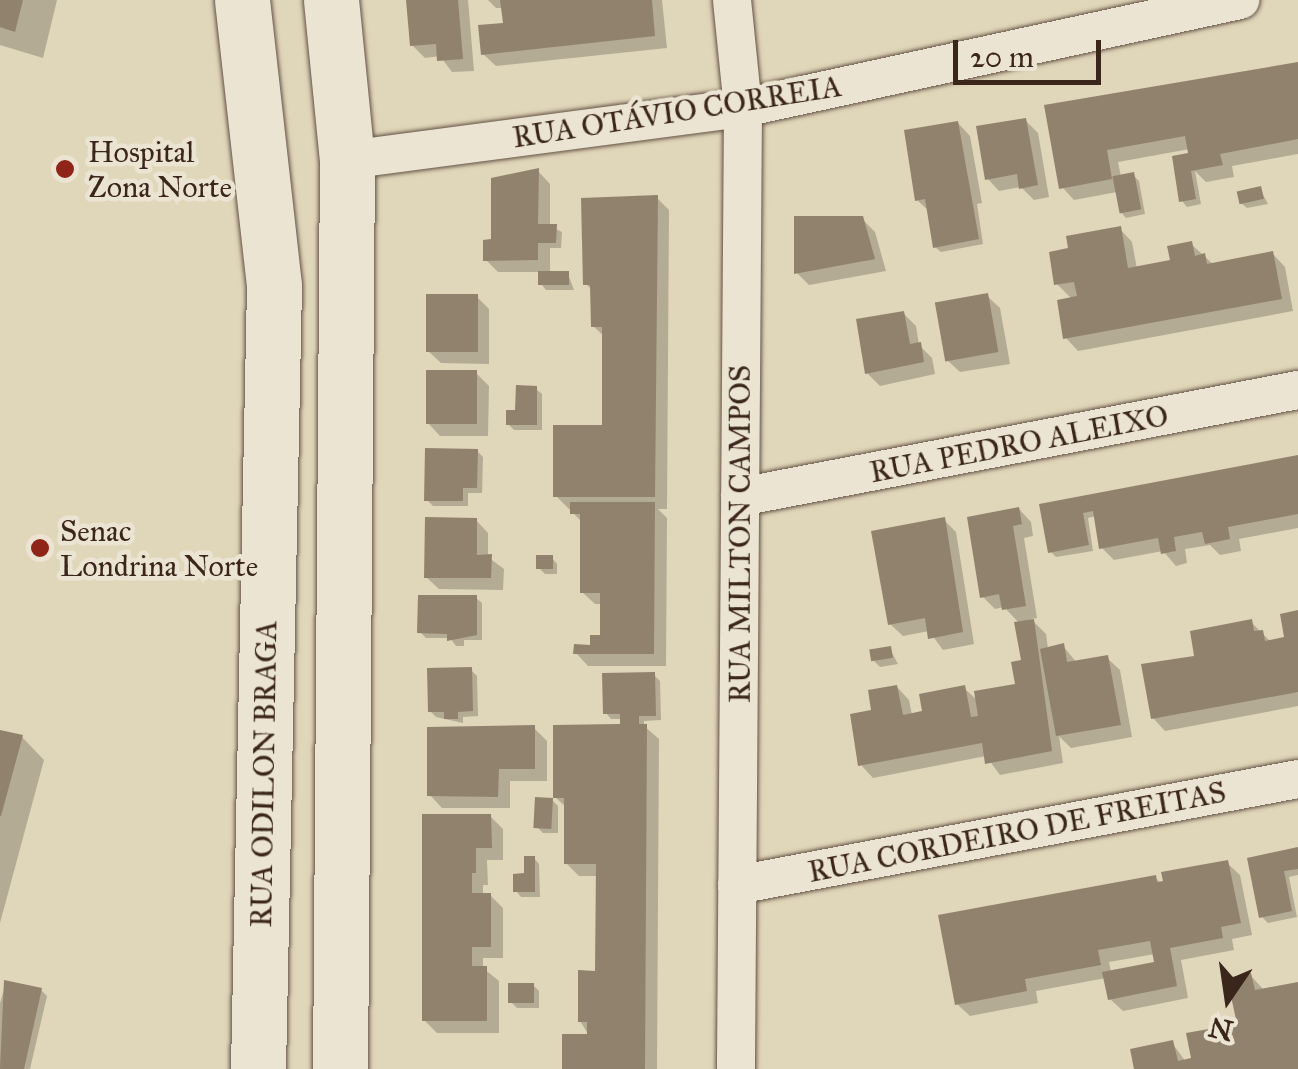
<!DOCTYPE html>
<meta charset="utf-8">
<style>
body{margin:0}
#map{position:relative;width:1298px;height:1069px;overflow:hidden;background:#e0d6ba;font-family:"IM FELL Great Primer",serif}
div>[style]{position:absolute}
.shadow>*{inset:0;background:#0003}
.building>*{inset:0;background:#91826e;transform-origin:0 0}
.roads{filter:drop-shadow(0 0 2px #645244) drop-shadow(0 0 2px #645244)}
.street>*{height:38px;margin:-19px;padding:0 19px;transform-origin:19px;border-radius:19px;background:#ebe4d2}
.secondary>*{height:55px;margin:-27.5px;padding:0 27.5px;transform-origin:27.5px;border-radius:27.5px;background:#ebe4d2}
.dots>*{width:28px;height:28px;translate:-50% -50%;box-sizing:border-box;border:5px solid #ebe4d2;border-radius:50%}
span{translate:-50% -50%;white-space:nowrap;text-align:center;line-height:1.15;-webkit-text-stroke:9px #ebe4d2;paint-order:stroke}
.street-label{font-size:30px;color:#3b261c}
.poi-label{font-size:30px;color:#3b261c}
.left{translate:0 -50%;text-align:left}
.north{position:absolute;left:1178px;top:949px;width:100px;height:100px;-webkit-text-stroke:8px #ebe4d2;paint-order:stroke;rotate:193deg;font-size:28px;font-weight:700;line-height:40px;text-align:center;color:#3b261c}
.north::after{content:'';display:block;margin:auto;width:35px;height:45px;background:#3b261c;clip-path:polygon(50% 0,100% 100%,50% 72%,0 100%)}
.scale{position:absolute;left:953px;top:40px;width:148px;height:45px;box-sizing:border-box;border:5px solid #3b261c;border-top:0;padding-left:12px;font-size:30px;line-height:35px;white-space:nowrap;color:#3b261c;-webkit-text-stroke:8px #ebe4d2;paint-order:stroke}
</style>
<div id="map">
<div class="shadow">
<i style="clip-path:polygon(0 0,57px 0,43px 58px,0 45px)"></i>
<i style="clip-path:polygon(408px 0,468px 0,474px 71px,452px 72px,440px 56px,425px 58px,412px 45px)"></i>
<i style="clip-path:polygon(488px 0,662px 0,667px 48px,496px 66px,483px 54px,506px 25px,504px 8px,496px 8px)"></i>
<i style="clip-path:polygon(1298px 63px,1298px 154px,1232px 166px,1234px 177px,1206px 182px,1195px 171px,1201px 204px,1187px 207px,1182px 201px,1190px 149px,1118px 162px,1121px 177px,1133px 175px,1139px 181px,1145px 214px,1126px 218px,1121px 212px,1117px 192px,1074px 200px,1062px 187px,1047px 107px)"></i>
<i style="clip-path:polygon(1025px 120px,1038px 133px,1049px 197px,1034px 200px,1021px 187px,999px 191px,987px 178px)"></i>
<i style="clip-path:polygon(958px 123px,970px 136px,982px 203px,977px 204px,983px 244px,941px 252px,935px 247px,930px 212px,917px 200px)"></i>
<i style="clip-path:polygon(538px 171px,550px 184px,550px 226px,562px 232px,561px 248px,550px 248px,550px 274px,568px 274px,574px 290px,546px 290px,541px 284px,541px 272px,498px 272px,486px 260px)"></i>
<i style="clip-path:polygon(1260px 189px,1268px 204px,1247px 208px,1241px 203px)"></i>
<i style="clip-path:polygon(657px 198px,669px 210px,667px 509px,658px 509px,667px 518px,666px 666px,588px 666px,576px 653px,603px 638px,602px 604px,595px 604px,582px 592px,583px 523px,556px 496px,605px 428px,605px 337px,593px 326px,593px 291px,586px 284px)"></i>
<i style="clip-path:polygon(862px 219px,875px 232px,886px 271px,809px 285px,797px 273px)"></i>
<i style="clip-path:polygon(1120px 229px,1132px 242px,1137px 269px,1173px 262px,1191px 244px,1214px 265px,1273px 254px,1285px 267px,1293px 311px,1078px 351px,1066px 338px,1072px 299px,1057px 284px,1071px 250px)"></i>
<i style="clip-path:polygon(987px 296px,1000px 308px,1010px 364px,960px 372px,947px 360px)"></i>
<i style="clip-path:polygon(477px 297px,489px 309px,489px 364px,441px 363px,428px 351px)"></i>
<i style="clip-path:polygon(904px 314px,916px 326px,919px 345px,932px 358px,935px 374px,880px 386px,867px 373px)"></i>
<i style="clip-path:polygon(476px 373px,489px 386px,488px 436px,440px 436px,428px 423px)"></i>
<i style="clip-path:polygon(536px 389px,542px 394px,542px 430px,514px 430px,508px 424px)"></i>
<i style="clip-path:polygon(477px 451px,483px 457px,482px 493px,468px 493px,468px 506px,433px 506px,427px 500px)"></i>
<i style="clip-path:polygon(1298px 457px,1298px 528px,1239px 539px,1241px 551px,1220px 555px,1210px 545px,1185px 549px,1187px 563px,1176px 566px,1163px 551px,1114px 560px,1101px 547px,1096px 516px,1088px 518px,1093px 551px,1056px 557px,1050px 551px,1042px 506px)"></i>
<i style="clip-path:polygon(1019px 509px,1031px 522px,1033px 536px,1024px 538px,1037px 618px,1031px 619px,1046px 634px,1048px 649px,1063px 646px,1077px 663px,1107px 658px,1120px 670px,1132px 737px,1071px 748px,1059px 736px,1063px 763px,1000px 775px,986px 756px,873px 778px,861px 765px,874px 712px,897px 687px,909px 700px,912px 715px,925px 713px,964px 688px,978px 701px,1018px 686px,1024px 662px,1021px 625px,1004px 607px,995px 609px,983px 597px)"></i>
<i style="clip-path:polygon(476px 520px,488px 533px,488px 557px,504px 569px,503px 590px,439px 589px,426px 577px)"></i>
<i style="clip-path:polygon(944px 520px,956px 532px,974px 644px,943px 650px,929px 631px,903px 636px,890px 624px)"></i>
<i style="clip-path:polygon(552px 558px,557px 564px,557px 574px,545px 574px,539px 568px)"></i>
<i style="clip-path:polygon(476px 598px,482px 603px,482px 640px,464px 640px,464px 646px,456px 646px,450px 638px,426px 638px,420px 632px)"></i>
<i style="clip-path:polygon(1298px 613px,1298px 706px,1165px 731px,1153px 718px,1197px 658px,1251px 622px,1271px 642px,1287px 639px)"></i>
<i style="clip-path:polygon(890px 649px,898px 664px,880px 667px,874px 661px)"></i>
<i style="clip-path:polygon(471px 670px,477px 676px,478px 716px,463px 717px,463px 723px,436px 717px,430px 711px)"></i>
<i style="clip-path:polygon(654px 675px,660px 681px,661px 720px,644px 721px,644px 726px,659px 739px,657px 1069px,564px 1069px,590px 1037px,580px 1021px,598px 973px,599px 876px,579px 876px,566px 863px,566px 807px,555px 797px,626px 727px,623px 719px,611px 719px,606px 713px)"></i>
<i style="clip-path:polygon(534px 728px,547px 741px,547px 781px,510px 781px,510px 808px,442px 808px,430px 795px)"></i>
<i style="clip-path:polygon(0 732px,22px 737px,44px 760px,0 923px)"></i>
<i style="clip-path:polygon(552px 800px,558px 806px,558px 833px,543px 833px,537px 827px)"></i>
<i style="clip-path:polygon(425px 816px,490px 816px,503px 829px,503px 860px,487px 860px,488px 885px,483px 885px,483px 895px,490px 895px,503px 908px,503px 958px,483px 958px,483px 968px,499px 981px,499px 1033px,437px 1033px,424px 1020px)"></i>
<i style="clip-path:polygon(1298px 850px,1298px 875px,1289px 877px,1297px 917px,1268px 923px,1262px 917px,1250px 860px)"></i>
<i style="clip-path:polygon(534px 858px,539px 864px,540px 897px,521px 897px,516px 891px)"></i>
<i style="clip-path:polygon(evenodd,1227px 863px,1240px 875px,1252px 935px,1232px 939px,1234px 950px,1181px 960px,1188px 998px,1123px 1011px,1110px 999px,1106px 978px,1036px 991px,1038px 1003px,970px 1016px,957px 1004px,1155px 877px,1161px 884px,1227px 863px,1155px 954px,1157px 964px,1111px 972px,1109px 962px,1155px 954px)"></i>
<i style="clip-path:polygon(1251px 976px,1263px 989px,1298px 985px,1298px 1069px,1136px 1069px,1172px 1043px,1186px 1062px,1240px 1026px)"></i>
<i style="clip-path:polygon(6px 983px,41px 990px,47px 996px,30px 1069px,0 1069px,0 1003px)"></i>
<i style="clip-path:polygon(533px 985px,539px 991px,539px 1008px,517px 1008px,511px 1002px)"></i>
</div>
<div class="building">
<i style="clip-path:polygon(0 0,23px 0,15px 32px,0 27px)"></i>
<i style="clip-path:polygon(406px 0,458px 0,463px 59px,437px 61px,436px 44px,410px 46px)"></i>
<i style="clip-path:polygon(500px 0,652px 0,655px 36px,481px 55px,478px 25px,503px 23px)"></i>
<i style="clip-path:polygon(1298px 62px,1298px 139px,1220px 154px,1223px 165px,1191px 171px,1196px 199px,1179px 202px,1172px 156px,1188px 153px,1185px 136px,1107px 150px,1112px 179px,1059px 189px,1044px 105px)"></i>
<i style="clip-path:polygon(1026px 118px,1038px 185px,1019px 189px,1017px 174px,985px 180px,976px 126px)"></i>
<i style="clip-path:polygon(958px 121px,979px 239px,933px 248px,925px 199px,915px 201px,904px 130px)"></i>
<i style="clip-path:polygon(539px 168px,538px 224px,557px 224px,556px 243px,538px 243px,538px 260px,483px 261px,483px 240px,491px 239px,491px 178px)"></i>
<i style="left:1134px;top:172px;width:38px;height:22px;rotate:79deg"></i>
<i style="left:1261px;top:186px;width:13px;height:25px;rotate:77deg"></i>
<i style="clip-path:polygon(658px 195px,655px 497px,553px 497px,553px 425px,602px 425px,602px 327px,591px 327px,590px 285px,583px 285px,581px 198px)"></i>
<i style="clip-path:polygon(794px 216px,863px 216px,875px 259px,794px 274px)"></i>
<i style="clip-path:polygon(1121px 226px,1128px 268px,1170px 260px,1167px 246px,1192px 241px,1195px 256px,1205px 253px,1207px 264px,1273px 251px,1282px 299px,1063px 339px,1057px 300px,1077px 296px,1074px 282px,1054px 285px,1049px 252px,1068px 248px,1066px 236px)"></i>
<i style="left:569px;top:271px;width:14px;height:31px;rotate:90deg"></i>
<i style="left:988px;top:293px;width:60px;height:54px;rotate:80deg"></i>
<i style="left:426px;top:294px;width:52px;height:58px"></i>
<i style="clip-path:polygon(904px 311px,910px 344px,921px 342px,924px 362px,865px 374px,856px 319px)"></i>
<i style="left:426px;top:370px;width:51px;height:54px"></i>
<i style="clip-path:polygon(516px 385px,537px 386px,537px 425px,506px 425px,506px 410px,515px 410px)"></i>
<i style="clip-path:polygon(425px 448px,478px 449px,477px 488px,463px 488px,463px 501px,424px 501px)"></i>
<i style="clip-path:polygon(1298px 455px,1298px 514px,1228px 527px,1230px 539px,1205px 544px,1202px 532px,1174px 537px,1176px 551px,1161px 554px,1158px 538px,1099px 549px,1093px 511px,1083px 513px,1089px 545px,1048px 553px,1039px 504px)"></i>
<i style="clip-path:polygon(570px 502px,655px 502px,654px 654px,573px 654px,574px 644px,590px 645px,590px 635px,600px 635px,600px 593px,580px 593px,580px 514px,570px 514px)"></i>
<i style="clip-path:polygon(1019px 507px,1022px 524px,1013px 526px,1026px 606px,1002px 610px,999px 594px,980px 598px,967px 517px)"></i>
<i style="clip-path:polygon(425px 517px,477px 518px,477px 555px,492px 554px,491px 578px,424px 578px)"></i>
<i style="clip-path:polygon(945px 517px,963px 632px,928px 639px,925px 618px,888px 625px,871px 531px)"></i>
<i style="left:536px;top:555px;width:17px;height:14px"></i>
<i style="clip-path:polygon(418px 595px,477px 595px,477px 635px,447px 641px,447px 634px,417px 633px)"></i>
<i style="clip-path:polygon(1298px 610px,1298px 692px,1151px 719px,1141px 664px,1194px 656px,1190px 631px,1252px 619px,1254px 631px,1263px 630px,1265px 641px,1284px 637px,1280px 614px)"></i>
<i style="clip-path:polygon(1034px 619px,1052px 751px,985px 764px,982px 743px,858px 766px,850px 714px,871px 710px,868px 690px,897px 685px,903px 715px,922px 711px,919px 694px,965px 685px,971px 717px,978px 716px,974px 691px,1015px 684px,1011px 662px,1021px 660px,1014px 622px)"></i>
<i style="clip-path:polygon(1064px 643px,1067px 662px,1108px 655px,1121px 725px,1056px 736px,1040px 649px)"></i>
<i style="left:891px;top:646px;width:12px;height:22px;rotate:81deg"></i>
<i style="clip-path:polygon(472px 667px,473px 711px,458px 712px,458px 719px,444px 719px,444px 712px,428px 712px,427px 668px)"></i>
<i style="clip-path:polygon(655px 672px,656px 716px,639px 716px,639px 724px,647px 724px,645px 1069px,562px 1069px,562px 1034px,587px 1034px,587px 1022px,578px 1022px,578px 970px,595px 971px,596px 864px,564px 864px,564px 798px,553px 798px,553px 725px,620px 724px,620px 714px,603px 714px,602px 673px)"></i>
<i style="clip-path:polygon(535px 725px,535px 769px,499px 769px,498px 797px,427px 796px,427px 727px)"></i>
<i style="clip-path:polygon(0 730px,23px 735px,1px 816px,0 816px)"></i>
<i style="left:535px;top:797px;width:18px;height:31px;rotate:3deg"></i>
<i style="clip-path:polygon(422px 814px,491px 814px,492px 848px,476px 848px,476px 873px,472px 873px,472px 893px,491px 893px,491px 947px,472px 947px,472px 966px,487px 966px,487px 1021px,422px 1021px)"></i>
<i style="clip-path:polygon(1298px 847px,1298px 869px,1284px 871px,1292px 911px,1259px 918px,1247px 858px)"></i>
<i style="clip-path:polygon(524px 856px,535px 856px,535px 892px,513px 892px,513px 874px,524px 873px)"></i>
<i style="clip-path:polygon(1228px 860px,1241px 923px,1221px 927px,1223px 938px,1170px 948px,1177px 986px,1108px 1000px,1102px 972px,1154px 962px,1150px 941px,1098px 950px,1101px 965px,1025px 979px,1027px 991px,955px 1005px,938px 915px,1156px 875px,1157px 882px,1163px 881px,1161px 872px)"></i>
<i style="clip-path:polygon(1251px 973px,1255px 990px,1298px 982px,1298px 1069px,1134px 1069px,1130px 1049px,1173px 1040px,1178px 1061px,1191px 1058px,1186px 1033px,1237px 1024px,1227px 978px)"></i>
<i style="clip-path:polygon(4px 980px,42px 988px,24px 1069px,0 1069px)"></i>
<i style="left:508px;top:983px;width:26px;height:20px"></i>
</div>
<div class="roads">
<div class="street">
<i style="left:732px;top:0;width:109px;rotate:84.2deg"></i>
<i style="left:743px;top:108px;width:961px;rotate:90.42deg"></i>
<i style="left:347px;top:160px;width:399px;rotate:-7.5deg"></i>
<i style="left:743px;top:108px;width:509px;rotate:-12.26deg"></i>
<i style="left:740px;top:497px;width:568px;rotate:-10.86deg"></i>
<i style="left:737px;top:885px;width:571px;rotate:-10.7deg"></i>
</div>
<div class="secondary">
<i style="left:242px;top:0;width:288px;rotate:83.6deg"></i>
<i style="left:274px;top:286px;width:783px;rotate:91.17deg"></i>
<i style="left:331px;top:0;width:161px;rotate:84.3deg"></i>
<i style="left:347px;top:160px;width:909px;rotate:90.44deg"></i>
</div>
</div>
<div class="dots">
<i style="left:65px;top:169px;background:#8f2418"></i>
<i style="left:40px;top:548px;background:#8f2418"></i>
</div>
<div class="street-label">
<span style="left:677px;top:112px;rotate:-9deg">RUA OTÁVIO CORREIA</span>
<span style="left:1019px;top:444px;rotate:-11deg">RUA PEDRO ALEIXO</span>
<span style="left:740px;top:534px;rotate:-90deg">RUA MILTON CAMPOS</span>
<span style="left:264px;top:774px;rotate:-89deg">RUA ODILON BRAGA</span>
<span style="left:1017px;top:832px;rotate:-11deg">RUA CORDEIRO DE FREITAS</span>
</div>
<div class="poi-label">
<span class="left" style="left:88px;top:169px">Hospital<br>Zona Norte</span>
<span class="left" style="left:60px;top:548px">Senac<br>Londrina Norte</span>
</div>
<div class="north">N</div>
<div class="scale">20 m</div>
</div>
